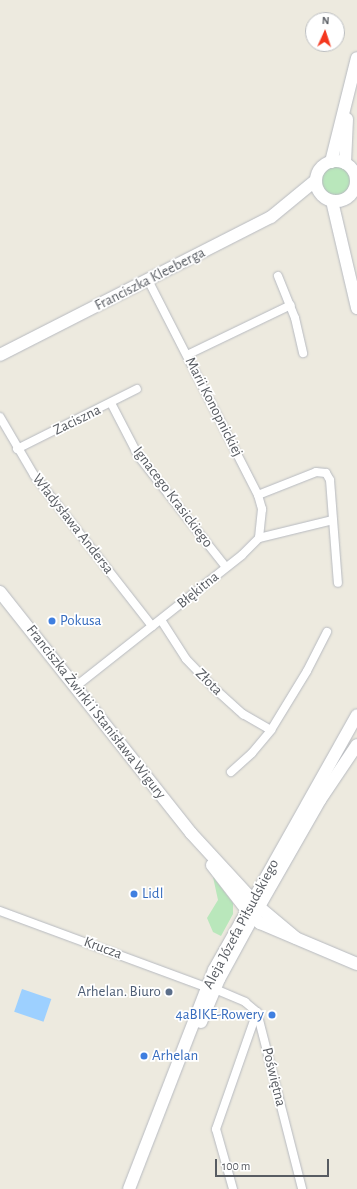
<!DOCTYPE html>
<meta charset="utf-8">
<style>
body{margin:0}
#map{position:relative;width:357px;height:1189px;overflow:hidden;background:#edeadf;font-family:"Alegreya Sans",sans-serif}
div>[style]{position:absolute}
.green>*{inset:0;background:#b9e7bb}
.round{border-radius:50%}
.water>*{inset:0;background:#9dd0ff;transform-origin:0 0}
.roads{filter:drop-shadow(0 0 1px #b7bac0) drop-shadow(0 0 1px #b7bac0)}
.street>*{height:8px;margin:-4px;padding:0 4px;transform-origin:4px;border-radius:4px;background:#fff}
.secondary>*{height:12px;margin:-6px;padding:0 6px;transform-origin:6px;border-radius:6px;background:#fff}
.secondary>.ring{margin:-6px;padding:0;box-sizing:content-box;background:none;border:12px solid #fff;border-radius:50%}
.dots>*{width:11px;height:11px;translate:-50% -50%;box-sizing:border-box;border:2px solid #fff;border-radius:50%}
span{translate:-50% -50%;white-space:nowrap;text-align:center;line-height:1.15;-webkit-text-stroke:3.5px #fff;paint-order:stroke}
.street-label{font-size:15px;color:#585c62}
.shop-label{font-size:15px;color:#366cbe}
.left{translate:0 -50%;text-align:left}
.right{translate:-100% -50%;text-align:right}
.service-label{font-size:15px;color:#4e5e75}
.north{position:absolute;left:305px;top:12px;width:40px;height:40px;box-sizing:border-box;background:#fff;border:1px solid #bcbec0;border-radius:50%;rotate:3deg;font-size:11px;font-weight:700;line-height:16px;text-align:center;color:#585c62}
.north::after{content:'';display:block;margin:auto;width:14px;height:18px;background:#f4371e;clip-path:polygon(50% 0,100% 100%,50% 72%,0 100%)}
.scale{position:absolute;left:215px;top:1159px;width:114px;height:18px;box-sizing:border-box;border:2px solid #585c62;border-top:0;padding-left:5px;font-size:12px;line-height:14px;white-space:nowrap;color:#585c62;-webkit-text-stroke:3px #fff;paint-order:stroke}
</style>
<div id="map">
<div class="green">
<i class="round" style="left:321px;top:166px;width:30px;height:30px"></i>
<i style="clip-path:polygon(213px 877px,233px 903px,233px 914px,221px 936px,213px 932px,207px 918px,218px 900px)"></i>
</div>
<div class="water">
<i style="left:22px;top:989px;width:31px;height:24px;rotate:19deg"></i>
</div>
<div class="roads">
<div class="street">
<i style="left:278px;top:276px;width:45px;rotate:68deg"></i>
<i style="left:295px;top:318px;width:36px;rotate:77deg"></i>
<i style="left:148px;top:280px;width:242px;rotate:62.9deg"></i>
<i style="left:258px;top:495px;width:15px;rotate:74deg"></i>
<i style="left:262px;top:509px;width:29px;rotate:96deg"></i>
<i style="left:187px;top:355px;width:115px;rotate:-25.7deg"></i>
<i style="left:111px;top:403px;width:61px;rotate:62.6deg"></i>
<i style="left:139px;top:457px;width:140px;rotate:51.7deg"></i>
<i style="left:0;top:417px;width:67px;rotate:59.6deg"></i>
<i style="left:34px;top:475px;width:192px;rotate:52deg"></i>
<i style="left:17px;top:449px;width:134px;rotate:-26.6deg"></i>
<i style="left:258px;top:495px;width:62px;rotate:-21.6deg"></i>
<i style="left:316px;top:472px;width:10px;rotate:6deg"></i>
<i style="left:326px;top:473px;width:8px;rotate:60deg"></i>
<i style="left:330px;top:480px;width:103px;rotate:85.6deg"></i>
<i style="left:161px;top:620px;width:46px;rotate:57.3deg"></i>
<i style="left:186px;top:659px;width:42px;rotate:46deg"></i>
<i style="left:215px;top:689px;width:38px;rotate:42deg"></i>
<i style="left:243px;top:714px;width:32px;rotate:30deg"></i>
<i style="left:271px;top:730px;width:69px;rotate:-58.6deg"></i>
<i style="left:307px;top:671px;width:44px;rotate:-62.9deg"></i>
<i style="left:75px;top:687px;width:213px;rotate:-38.3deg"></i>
<i style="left:242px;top:555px;width:24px;rotate:-45deg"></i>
<i style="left:259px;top:538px;width:76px;rotate:-13.7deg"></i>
<i style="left:231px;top:772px;width:28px;rotate:-42deg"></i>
<i style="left:252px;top:753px;width:30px;rotate:-50deg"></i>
<i style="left:0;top:911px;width:220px;rotate:20.3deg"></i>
<i style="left:215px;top:989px;width:33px;rotate:23deg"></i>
<i style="left:245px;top:1002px;width:16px;rotate:40deg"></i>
<i style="left:257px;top:1012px;width:183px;rotate:75.7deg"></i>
<i style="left:233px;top:1189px;width:62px;rotate:-105.8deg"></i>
<i style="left:216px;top:1129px;width:124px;rotate:-70.7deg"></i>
</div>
<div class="secondary">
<i class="ring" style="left:316px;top:161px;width:28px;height:28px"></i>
<i style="left:331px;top:162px;width:107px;rotate:-76deg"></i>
<i style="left:345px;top:163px;width:44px;rotate:-87.4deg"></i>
<i style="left:332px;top:201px;width:110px;rotate:76.8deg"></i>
<i style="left:0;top:355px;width:304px;rotate:-27deg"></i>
<i style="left:271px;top:217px;width:58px;rotate:-39.4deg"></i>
<i style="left:0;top:592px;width:308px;rotate:51.6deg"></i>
<i style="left:191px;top:833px;width:100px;rotate:47.4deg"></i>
<i style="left:259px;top:907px;width:48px;rotate:40deg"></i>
<i style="left:212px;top:865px;width:56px;rotate:52.3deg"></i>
<i style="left:246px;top:909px;width:20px;rotate:45deg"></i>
<i style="left:260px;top:923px;width:105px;rotate:22.9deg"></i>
<i style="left:201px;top:1022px;width:47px;rotate:-67.3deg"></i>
<i style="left:219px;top:979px;width:71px;rotate:-61.3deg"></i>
<i style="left:253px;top:917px;width:135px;rotate:-60.2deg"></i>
<i style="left:320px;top:800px;width:66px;rotate:-56.1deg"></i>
<i style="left:129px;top:1189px;width:235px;rotate:-68.8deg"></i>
<i style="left:214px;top:970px;width:292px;rotate:-60.7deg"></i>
</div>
</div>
<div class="dots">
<i style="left:52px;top:621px;background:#3f7fe0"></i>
<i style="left:134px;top:894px;background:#3f7fe0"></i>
<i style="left:169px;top:992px;background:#5c6f8a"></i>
<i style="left:272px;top:1015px;background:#3f7fe0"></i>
<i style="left:144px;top:1056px;background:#3f7fe0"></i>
</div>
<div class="street-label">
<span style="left:150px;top:279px;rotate:-27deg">Franciszka Kleeberga</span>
<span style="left:214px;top:407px;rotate:63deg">Marii Konopnickiej</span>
<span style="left:77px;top:420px;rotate:-26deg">Zaciszna</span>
<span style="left:173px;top:497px;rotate:53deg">Ignacego Krasickiego</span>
<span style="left:73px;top:524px;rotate:52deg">Władysława Andersa</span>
<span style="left:198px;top:590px;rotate:-39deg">Błękitna</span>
<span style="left:209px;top:682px;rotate:45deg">Złota</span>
<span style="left:96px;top:712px;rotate:52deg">Franciszka Żwirki i Stanisława Wigury</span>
<span style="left:241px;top:924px;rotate:-62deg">Aleja Józefa Piłsudskiego</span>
<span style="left:103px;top:948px;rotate:20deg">Krucza</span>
<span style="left:274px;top:1077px;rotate:76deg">Poświętna</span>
</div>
<div class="shop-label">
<span class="left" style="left:60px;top:621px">Pokusa</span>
<span class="left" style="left:142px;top:894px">Lidl</span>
<span class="right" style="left:264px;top:1015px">4aBIKE-Rowery</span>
<span class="left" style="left:152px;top:1056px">Arhelan</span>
</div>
<div class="service-label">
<span class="right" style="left:161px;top:992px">Arhelan. Biuro</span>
</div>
<div class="north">N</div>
<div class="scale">100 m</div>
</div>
